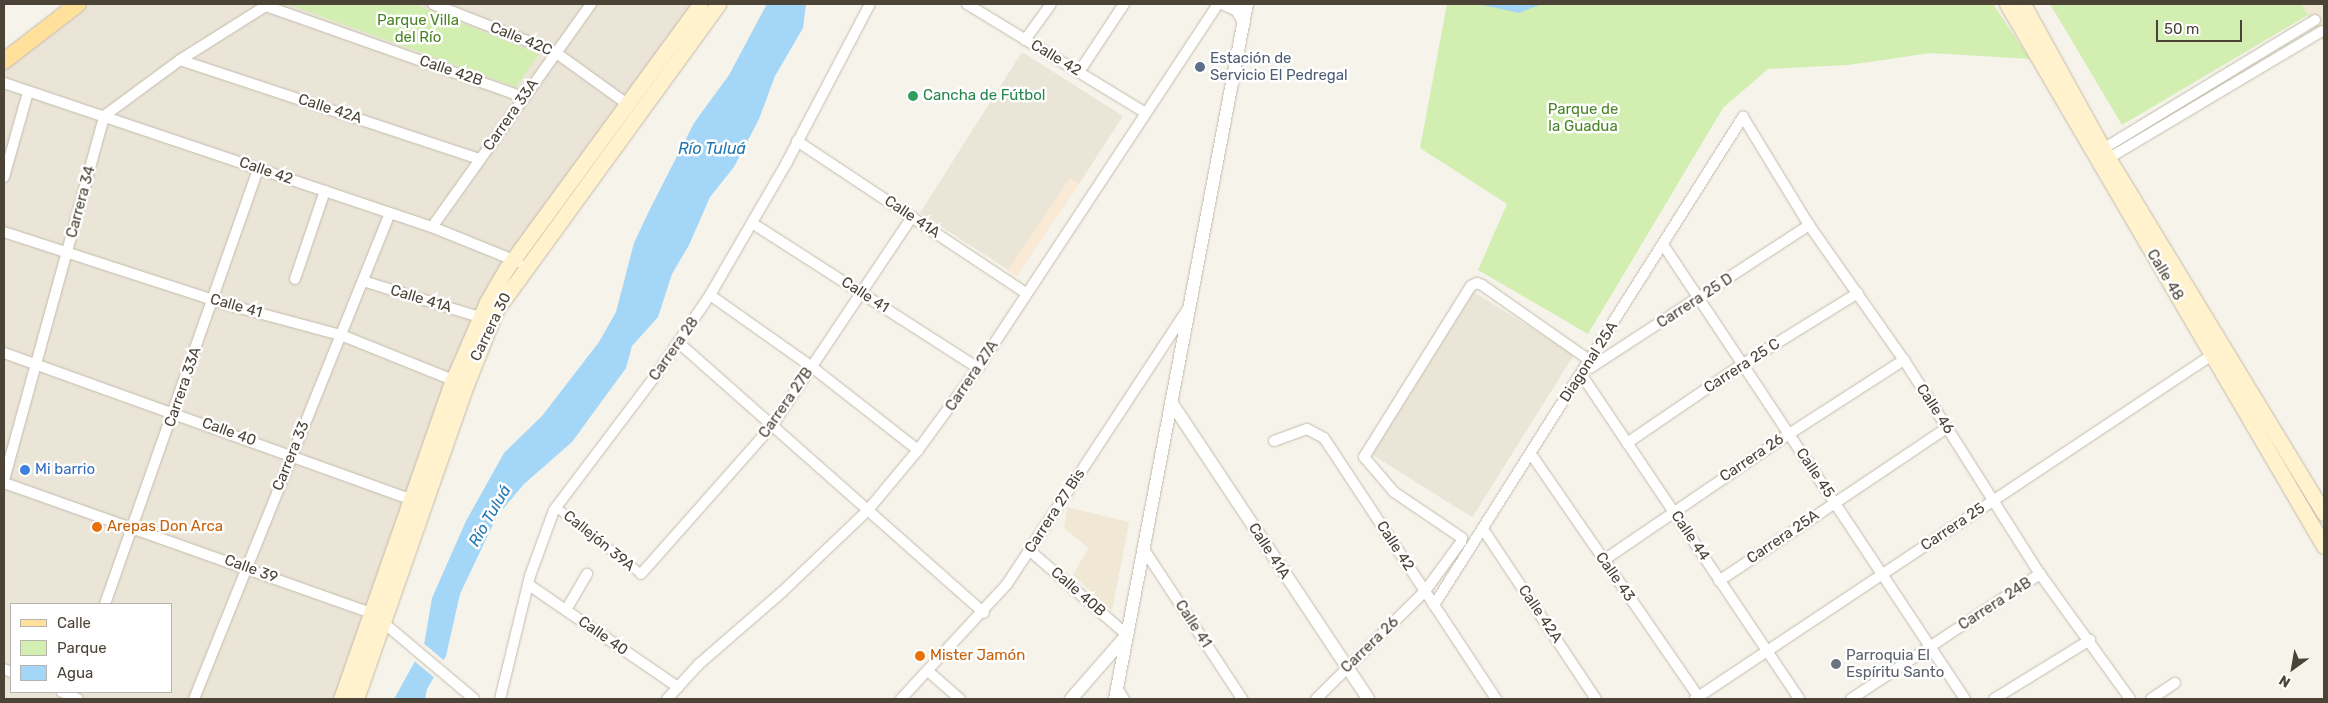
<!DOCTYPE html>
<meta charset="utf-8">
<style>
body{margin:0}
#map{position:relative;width:2328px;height:703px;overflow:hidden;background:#f6f3eb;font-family:Rubik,sans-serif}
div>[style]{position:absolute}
.residential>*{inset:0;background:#ebe5d8;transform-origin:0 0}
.commercial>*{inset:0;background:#f9e9d5;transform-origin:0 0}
.education>*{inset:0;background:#f0e8d4}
.green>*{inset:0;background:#d3eeb1}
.water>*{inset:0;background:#a3d6f7}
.pier>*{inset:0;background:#f6f3eb}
.roads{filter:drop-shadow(0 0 1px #c3bbac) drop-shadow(0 0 1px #c3bbac)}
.pedestrian>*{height:8px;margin:-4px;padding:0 4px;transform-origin:4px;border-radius:4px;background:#fff}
.minor>*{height:10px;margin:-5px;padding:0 5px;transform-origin:5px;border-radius:5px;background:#fff}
.tertiary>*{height:12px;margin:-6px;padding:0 6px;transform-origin:6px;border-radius:6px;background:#fff}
.secondary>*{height:15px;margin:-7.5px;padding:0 7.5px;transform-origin:7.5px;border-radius:7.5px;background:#fff2cc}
.primary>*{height:16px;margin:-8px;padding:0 8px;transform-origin:8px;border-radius:8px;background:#ffe19b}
.dots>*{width:14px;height:14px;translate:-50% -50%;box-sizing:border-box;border:2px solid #fff;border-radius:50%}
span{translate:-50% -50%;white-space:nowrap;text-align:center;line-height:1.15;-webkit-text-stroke:5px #fff;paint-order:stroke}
.park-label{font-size:15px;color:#4a8424}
.street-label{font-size:15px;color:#4c4337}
.service-label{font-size:15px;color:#4e5e75}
.left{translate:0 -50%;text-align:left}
.leisure-label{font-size:15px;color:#27864d}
.shop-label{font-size:15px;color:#366cbe}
.food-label{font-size:15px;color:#c56008}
.worship-label{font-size:15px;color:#5b616d}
.water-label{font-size:16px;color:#2377b1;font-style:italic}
.frame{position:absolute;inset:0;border:5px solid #4c4337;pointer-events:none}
.legend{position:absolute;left:10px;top:603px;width:162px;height:90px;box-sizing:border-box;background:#fff;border:1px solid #b7b4af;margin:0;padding:6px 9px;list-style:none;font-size:15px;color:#4c4337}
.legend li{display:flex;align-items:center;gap:10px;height:25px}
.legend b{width:25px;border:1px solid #b7b4af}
.north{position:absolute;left:2268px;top:643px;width:50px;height:50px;-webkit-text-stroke:4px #fff;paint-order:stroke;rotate:212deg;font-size:14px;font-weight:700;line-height:20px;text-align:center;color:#4c4337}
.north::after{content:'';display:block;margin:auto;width:18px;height:22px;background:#4c4337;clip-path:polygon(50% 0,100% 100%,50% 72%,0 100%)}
.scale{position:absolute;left:2156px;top:20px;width:86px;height:22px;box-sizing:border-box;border:2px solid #4c4337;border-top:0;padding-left:6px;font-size:15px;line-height:18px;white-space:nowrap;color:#4c4337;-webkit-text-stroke:4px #fff;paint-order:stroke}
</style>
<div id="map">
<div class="residential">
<i style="clip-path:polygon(evenodd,79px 4px,705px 4px,563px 215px,507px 268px,340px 699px,4px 699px,4px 61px,79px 4px,11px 604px,171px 604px,171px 692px,11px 692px,11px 604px)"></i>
<i style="clip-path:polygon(1022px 52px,1123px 116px,1079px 184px,1070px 178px,1010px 271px,920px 213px)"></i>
<i style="left:1474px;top:292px;width:118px;height:192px;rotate:32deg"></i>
</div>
<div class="commercial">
<i style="left:1070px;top:178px;width:11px;height:111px;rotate:34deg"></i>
</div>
<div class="education">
<i style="clip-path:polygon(2301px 4px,2324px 4px,2324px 43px,2319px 35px)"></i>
<i style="clip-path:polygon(1067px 507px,1129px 522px,1112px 611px,1073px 575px,1088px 548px,1064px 528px)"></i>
</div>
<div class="green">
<i style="clip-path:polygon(287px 4px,414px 4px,539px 54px,516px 87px)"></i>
<i style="clip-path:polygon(1447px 4px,1993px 4px,2030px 59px,1931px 53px,1848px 65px,1768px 69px,1723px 108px,1588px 334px,1478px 270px,1507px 204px,1420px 148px)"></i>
<i style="clip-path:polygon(2050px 4px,2301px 4px,2308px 15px,2122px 125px)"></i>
</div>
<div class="water">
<i style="clip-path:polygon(767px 4px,806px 4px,803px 28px,775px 76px,759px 119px,734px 167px,710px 197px,689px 245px,672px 274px,658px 317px,632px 346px,626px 368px,572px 442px,524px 484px,497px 516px,460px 594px,446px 656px,427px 689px,425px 699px,394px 699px,424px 645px,432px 598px,466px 521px,504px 453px,542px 416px,599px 342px,616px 312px,634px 243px,649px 211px,694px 123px,729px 75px)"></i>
<i style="clip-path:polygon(1478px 4px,1542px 4px,1519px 13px)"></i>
</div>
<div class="pier">
<i style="clip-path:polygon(422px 642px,446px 662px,437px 680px,413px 660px)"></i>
</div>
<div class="roads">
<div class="pedestrian">
<i style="left:556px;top:507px;width:108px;rotate:38.2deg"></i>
</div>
<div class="minor">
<i style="left:433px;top:4px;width:131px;rotate:21.5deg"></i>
<i style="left:555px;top:52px;width:89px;rotate:35.8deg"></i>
<i style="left:967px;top:4px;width:207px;rotate:31.4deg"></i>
<i style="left:266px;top:6px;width:273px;rotate:19.5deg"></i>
<i style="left:1025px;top:40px;width:44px;rotate:-54.2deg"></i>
<i style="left:180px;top:60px;width:316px;rotate:18.3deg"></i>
<i style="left:1079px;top:72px;width:82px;rotate:-56.5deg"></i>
<i style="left:4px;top:83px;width:452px;rotate:18.6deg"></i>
<i style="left:432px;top:227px;width:93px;rotate:22.1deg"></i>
<i style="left:797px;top:141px;width:275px;rotate:33.6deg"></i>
<i style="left:2098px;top:152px;width:254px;rotate:-31.3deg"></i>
<i style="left:2104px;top:161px;width:254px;rotate:-30.8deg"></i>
<i style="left:4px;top:177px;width:88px;rotate:-74.2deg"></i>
<i style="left:752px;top:223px;width:269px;rotate:32.7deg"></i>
<i style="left:432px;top:227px;width:274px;rotate:-54.5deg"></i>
<i style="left:4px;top:232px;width:232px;rotate:18deg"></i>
<i style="left:225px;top:304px;width:120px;rotate:15deg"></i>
<i style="left:341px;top:335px;width:126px;rotate:21.9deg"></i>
<i style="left:1664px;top:246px;width:544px;rotate:56.4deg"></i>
<i style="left:295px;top:279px;width:93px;rotate:-71.2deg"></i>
<i style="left:363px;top:281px;width:121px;rotate:17.2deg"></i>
<i style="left:710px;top:295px;width:125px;rotate:35.2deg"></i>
<i style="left:812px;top:367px;width:135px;rotate:38.1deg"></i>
<i style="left:679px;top:343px;width:407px;rotate:41.5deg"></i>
<i style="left:4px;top:353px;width:438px;rotate:19.8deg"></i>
<i style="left:1590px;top:368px;width:262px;rotate:-33.1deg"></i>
<i style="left:1581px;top:374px;width:391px;rotate:56.1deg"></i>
<i style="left:1274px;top:441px;width:35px;rotate:-20deg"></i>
<i style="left:1307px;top:429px;width:19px;rotate:28deg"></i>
<i style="left:1324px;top:438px;width:313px;rotate:56.6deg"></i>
<i style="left:1627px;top:443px;width:140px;rotate:-34.3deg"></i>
<i style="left:1743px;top:364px;width:135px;rotate:-31.7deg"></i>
<i style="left:1531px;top:454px;width:298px;rotate:55.4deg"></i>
<i style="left:4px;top:480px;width:377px;rotate:-74.6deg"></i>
<i style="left:104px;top:116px;width:94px;rotate:-36.4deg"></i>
<i style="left:180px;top:60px;width:105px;rotate:-32.2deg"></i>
<i style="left:4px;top:483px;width:390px;rotate:19.5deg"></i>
<i style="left:372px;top:613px;width:133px;rotate:40.1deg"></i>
<i style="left:1483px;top:529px;width:204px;rotate:56.4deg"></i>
<i style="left:1143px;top:548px;width:181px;rotate:56.7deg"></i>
<i style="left:1029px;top:550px;width:130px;rotate:40.9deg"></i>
<i style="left:1604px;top:560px;width:224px;rotate:-34.3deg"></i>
<i style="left:1789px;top:434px;width:137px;rotate:-32.8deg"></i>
<i style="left:641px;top:574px;width:198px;rotate:-48.5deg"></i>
<i style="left:772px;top:426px;width:252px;rotate:-56.2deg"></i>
<i style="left:1719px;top:581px;width:275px;rotate:-33.9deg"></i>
<i style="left:529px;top:585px;width:181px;rotate:34.4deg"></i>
<i style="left:105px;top:604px;width:461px;rotate:-70.6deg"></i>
<i style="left:1434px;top:605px;width:578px;rotate:-57.66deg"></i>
<i style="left:1743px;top:117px;width:127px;rotate:58.6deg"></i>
<i style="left:1809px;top:225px;width:165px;rotate:54.9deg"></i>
<i style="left:1904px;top:360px;width:254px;rotate:57.6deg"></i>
<i style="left:2040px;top:574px;width:154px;rotate:54.2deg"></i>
<i style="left:566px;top:610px;width:42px;rotate:-59.7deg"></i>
<i style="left:4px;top:669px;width:8px;rotate:23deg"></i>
<i style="left:929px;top:672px;width:41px;rotate:41.1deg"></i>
<i style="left:1117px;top:688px;width:13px;rotate:58deg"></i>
<i style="left:62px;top:692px;width:17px;rotate:24deg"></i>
<i style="left:194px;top:699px;width:524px;rotate:-68.04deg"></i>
<i style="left:500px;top:699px;width:127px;rotate:-76.3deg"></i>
<i style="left:530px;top:576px;width:70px;rotate:-70deg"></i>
<i style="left:554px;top:510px;width:166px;rotate:-52.9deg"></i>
<i style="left:654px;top:378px;width:100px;rotate:-56deg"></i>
<i style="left:710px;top:295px;width:154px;rotate:-59.9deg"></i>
<i style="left:787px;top:162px;width:178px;rotate:-62.3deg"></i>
<i style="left:667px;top:699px;width:46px;rotate:-47.6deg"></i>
<i style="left:698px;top:665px;width:111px;rotate:-41deg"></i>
<i style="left:782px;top:592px;width:119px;rotate:-43.6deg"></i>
<i style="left:868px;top:510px;width:78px;rotate:-50.2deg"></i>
<i style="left:918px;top:450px;width:102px;rotate:-53.8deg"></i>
<i style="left:978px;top:368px;width:436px;rotate:-56.6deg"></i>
<i style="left:901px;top:699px;width:156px;rotate:-47.3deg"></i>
<i style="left:1007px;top:584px;width:328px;rotate:-56.7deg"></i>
<i style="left:1316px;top:699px;width:153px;rotate:-44.7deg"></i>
<i style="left:1425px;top:591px;width:61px;rotate:-53.7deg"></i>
<i style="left:1461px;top:542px;width:4px;rotate:-76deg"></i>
<i style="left:1462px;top:538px;width:82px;rotate:-145.9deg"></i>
<i style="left:1394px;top:492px;width:46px;rotate:-130.6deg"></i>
<i style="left:1364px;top:457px;width:202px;rotate:-58deg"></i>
<i style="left:1471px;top:286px;width:7px;rotate:-27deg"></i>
<i style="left:1477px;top:283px;width:5px;rotate:22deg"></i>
<i style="left:1482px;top:285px;width:138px;rotate:35deg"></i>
<i style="left:1695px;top:699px;width:621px;rotate:-33.64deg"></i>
<i style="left:1851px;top:699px;width:227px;rotate:-33.5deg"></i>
<i style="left:1994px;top:699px;width:113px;rotate:-31.6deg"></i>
<i style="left:2151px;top:699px;width:29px;rotate:-34deg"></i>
</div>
<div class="tertiary">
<i style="left:1224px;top:4px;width:14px;rotate:25deg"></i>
<i style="left:1237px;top:10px;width:14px;rotate:60deg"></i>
<i style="left:1171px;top:402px;width:356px;rotate:56.4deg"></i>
<i style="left:1071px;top:699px;width:85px;rotate:-48.8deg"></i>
<i style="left:1115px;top:699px;width:707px;rotate:-79.25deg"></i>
</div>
<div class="secondary">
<i style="left:2007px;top:4px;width:628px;rotate:59.68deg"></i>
<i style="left:2023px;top:4px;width:176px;rotate:61.1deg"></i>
<i style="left:2108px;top:158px;width:416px;rotate:58.7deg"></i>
<i style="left:341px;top:699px;width:338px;rotate:-70.7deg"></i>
<i style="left:453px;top:380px;width:85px;rotate:-66.4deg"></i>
<i style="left:487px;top:302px;width:39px;rotate:-60deg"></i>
<i style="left:507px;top:268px;width:327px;rotate:-53.8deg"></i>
<i style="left:356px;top:699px;width:333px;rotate:-70.7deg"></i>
<i style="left:466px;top:385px;width:81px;rotate:-68.2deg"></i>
<i style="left:496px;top:310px;width:378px;rotate:-54deg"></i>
</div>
<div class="primary">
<i style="left:4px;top:61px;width:93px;rotate:-37.6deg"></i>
</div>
</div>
<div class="dots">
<i style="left:1200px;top:67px;background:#5c6f8a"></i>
<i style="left:913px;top:96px;background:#2e9e5b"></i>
<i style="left:25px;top:470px;background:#3f7fe0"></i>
<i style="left:97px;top:527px;background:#e8710a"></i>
<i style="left:920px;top:656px;background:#e8710a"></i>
<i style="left:1836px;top:664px;background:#6b7280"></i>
</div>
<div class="park-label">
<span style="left:418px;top:29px">Parque Villa<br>del Río</span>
<span style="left:1583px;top:118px">Parque de<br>la Guadua</span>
</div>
<div class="street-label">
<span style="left:521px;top:39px;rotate:22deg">Calle 42C</span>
<span style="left:1056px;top:58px;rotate:31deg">Calle 42</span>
<span style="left:451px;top:71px;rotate:19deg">Calle 42B</span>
<span style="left:330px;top:109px;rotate:18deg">Calle 42A</span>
<span style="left:511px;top:115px;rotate:-55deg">Carrera 33A</span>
<span style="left:266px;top:171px;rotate:19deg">Calle 42</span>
<span style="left:81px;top:202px;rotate:-75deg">Carrera 34</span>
<span style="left:912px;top:217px;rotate:34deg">Calle 41A</span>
<span style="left:2165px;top:275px;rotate:59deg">Calle 48</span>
<span style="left:865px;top:295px;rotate:33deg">Calle 41</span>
<span style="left:421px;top:299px;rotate:17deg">Calle 41A</span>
<span style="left:1695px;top:301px;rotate:-33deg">Carrera 25 D</span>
<span style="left:236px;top:306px;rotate:16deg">Calle 41</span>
<span style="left:491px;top:327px;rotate:-64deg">Carrera 30</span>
<span style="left:674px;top:349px;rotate:-55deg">Carrera 28</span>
<span style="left:1589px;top:362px;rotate:-57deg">Diagonal 25A</span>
<span style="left:1742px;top:366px;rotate:-33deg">Carrera 25 C</span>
<span style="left:972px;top:376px;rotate:-56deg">Carrera 27A</span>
<span style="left:183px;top:387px;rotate:-71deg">Carrera 33A</span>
<span style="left:786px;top:403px;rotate:-55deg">Carrera 27B</span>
<span style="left:1935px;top:409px;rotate:57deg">Calle 46</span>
<span style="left:229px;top:432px;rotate:20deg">Calle 40</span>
<span style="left:291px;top:456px;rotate:-68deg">Carrera 33</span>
<span style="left:1752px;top:458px;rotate:-34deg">Carrera 26</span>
<span style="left:1815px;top:473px;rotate:56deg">Calle 45</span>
<span style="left:1055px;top:511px;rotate:-57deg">Carrera 27 Bis</span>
<span style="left:1953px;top:527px;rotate:-34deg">Carrera 25</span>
<span style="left:1690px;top:536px;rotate:56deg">Calle 44</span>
<span style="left:1783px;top:537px;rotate:-34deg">Carrera 25A</span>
<span style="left:599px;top:541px;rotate:39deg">Callejón 39A</span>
<span style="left:1395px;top:546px;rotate:57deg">Calle 42</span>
<span style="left:1269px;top:551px;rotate:57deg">Calle 41A</span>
<span style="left:251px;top:569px;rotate:20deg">Calle 39</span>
<span style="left:1615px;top:577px;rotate:55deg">Calle 43</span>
<span style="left:1078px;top:592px;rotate:41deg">Calle 40B</span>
<span style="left:1995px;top:604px;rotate:-33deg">Carrera 24B</span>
<span style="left:1540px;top:614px;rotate:56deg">Calle 42A</span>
<span style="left:1193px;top:624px;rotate:57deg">Calle 41</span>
<span style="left:603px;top:636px;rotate:35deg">Calle 40</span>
<span style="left:1370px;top:645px;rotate:-44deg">Carrera 26</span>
</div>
<div class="service-label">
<span class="left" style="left:1210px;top:67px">Estación de<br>Servicio El Pedregal</span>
</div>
<div class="leisure-label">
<span class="left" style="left:923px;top:96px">Cancha de Fútbol</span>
</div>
<div class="shop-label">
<span class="left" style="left:35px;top:470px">Mi barrio</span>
</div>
<div class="food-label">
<span class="left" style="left:107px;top:527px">Arepas Don Arca</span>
<span class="left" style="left:930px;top:656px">Mister Jamón</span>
</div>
<div class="worship-label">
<span class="left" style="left:1846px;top:664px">Parroquia El<br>Espíritu Santo</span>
</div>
<div class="water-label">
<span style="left:712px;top:149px">Río Tuluá</span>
<span style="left:490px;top:516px;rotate:-60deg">Río Tuluá</span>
</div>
<div class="frame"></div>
<ul class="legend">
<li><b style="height:6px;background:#ffe19b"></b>Calle</li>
<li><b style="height:14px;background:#d3eeb1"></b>Parque</li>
<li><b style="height:14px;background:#a3d6f7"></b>Agua</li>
</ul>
<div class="north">N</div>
<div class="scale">50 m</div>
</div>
